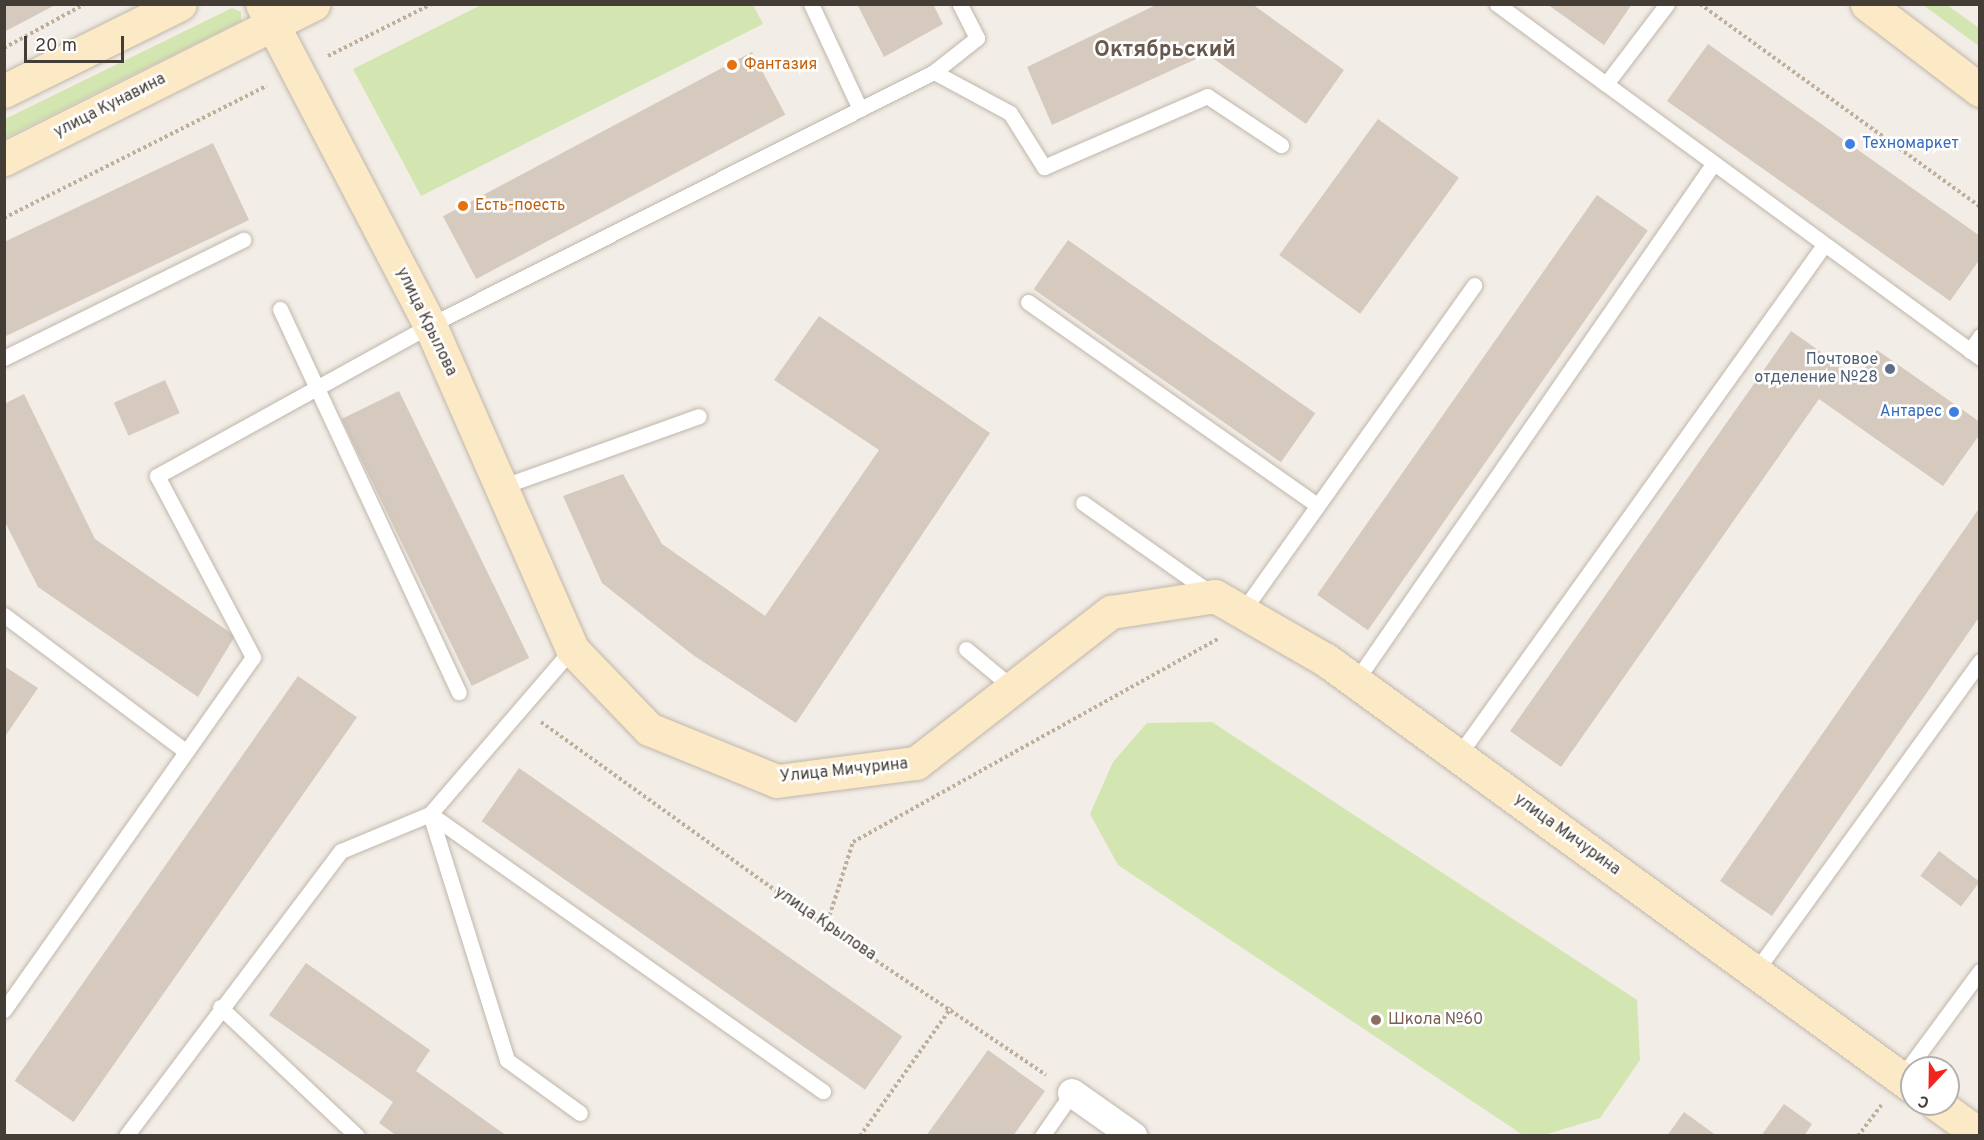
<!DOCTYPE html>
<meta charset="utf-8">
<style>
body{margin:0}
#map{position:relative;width:1984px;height:1140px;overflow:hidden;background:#f2ede6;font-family:Overpass,sans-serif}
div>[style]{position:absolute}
.green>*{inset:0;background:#d3e5b0}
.building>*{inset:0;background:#d6cabf;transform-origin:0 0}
.path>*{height:4px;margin-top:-2px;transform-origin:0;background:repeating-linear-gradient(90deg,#beae9a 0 3px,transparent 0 6px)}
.roads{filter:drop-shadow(0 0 2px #c0b6ac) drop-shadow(0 0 2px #c0b6ac)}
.lane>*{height:15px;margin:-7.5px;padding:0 7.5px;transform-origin:7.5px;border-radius:7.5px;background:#fff}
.street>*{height:28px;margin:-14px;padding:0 14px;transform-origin:14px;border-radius:14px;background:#fff}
.secondary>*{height:33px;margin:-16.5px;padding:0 16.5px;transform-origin:16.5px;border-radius:16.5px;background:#fce9c5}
.dots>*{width:16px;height:16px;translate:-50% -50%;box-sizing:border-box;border:3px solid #fff;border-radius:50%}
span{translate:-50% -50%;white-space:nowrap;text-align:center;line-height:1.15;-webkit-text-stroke:5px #fff;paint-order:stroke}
.food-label{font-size:16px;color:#c56008}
.left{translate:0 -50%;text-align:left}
.street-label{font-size:16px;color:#443d35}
.shop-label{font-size:16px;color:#366cbe}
.right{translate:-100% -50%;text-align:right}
.service-label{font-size:16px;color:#4e5e75}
.education-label{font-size:16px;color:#785e54}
.district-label{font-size:22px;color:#67594d;font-weight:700}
.frame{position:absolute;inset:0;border:6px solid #443d35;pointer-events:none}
.north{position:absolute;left:1900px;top:1056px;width:60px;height:60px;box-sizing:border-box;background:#fff;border:2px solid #b4b1ae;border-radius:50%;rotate:202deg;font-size:16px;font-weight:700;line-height:24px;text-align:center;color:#443d35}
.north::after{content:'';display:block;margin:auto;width:21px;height:27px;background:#f1251d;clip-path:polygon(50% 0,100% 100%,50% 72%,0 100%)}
.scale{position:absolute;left:24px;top:36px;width:100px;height:27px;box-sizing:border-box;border:3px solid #443d35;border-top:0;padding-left:8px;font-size:18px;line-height:21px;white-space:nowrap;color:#443d35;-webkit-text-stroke:4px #fff;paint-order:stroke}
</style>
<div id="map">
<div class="green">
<i style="clip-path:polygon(481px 5px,753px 5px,763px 24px,421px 196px,353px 69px)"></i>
<i style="clip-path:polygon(1923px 5px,1947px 5px,1979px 28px,1979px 46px)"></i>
<i style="clip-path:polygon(232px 8px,241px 12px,241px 21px,5px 138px,5px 119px)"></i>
<i style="clip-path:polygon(1212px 722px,1637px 1000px,1640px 1060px,1600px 1118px,1544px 1135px,1523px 1135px,1118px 865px,1090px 814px,1113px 762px,1147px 723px)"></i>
</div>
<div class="building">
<i style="clip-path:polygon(4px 4px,57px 4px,4px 32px)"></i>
<i style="clip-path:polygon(857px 4px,933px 4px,943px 24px,884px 57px)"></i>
<i style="clip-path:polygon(1158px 4px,1252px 4px,1344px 70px,1306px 124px,1207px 54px,1052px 125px,1027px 67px)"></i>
<i style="clip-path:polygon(1547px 4px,1632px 4px,1604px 45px)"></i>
<i style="clip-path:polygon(1708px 44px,1980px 236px,1980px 259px,1950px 301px,1667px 101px)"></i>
<i style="left:752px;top:52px;width:71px;height:350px;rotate:62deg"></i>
<i style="left:1378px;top:119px;width:100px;height:168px;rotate:36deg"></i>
<i style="clip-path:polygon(213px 143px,249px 220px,4px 337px,4px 242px)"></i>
<i style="left:1597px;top:195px;width:62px;height:488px;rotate:35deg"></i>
<i style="left:1068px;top:240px;width:302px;height:60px;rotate:35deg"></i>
<i style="clip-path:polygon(819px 316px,990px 433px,796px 723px,693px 655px,602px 583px,563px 496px,623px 474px,662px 544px,765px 616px,879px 450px,774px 380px)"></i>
<i style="clip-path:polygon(1791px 331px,1858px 378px,1877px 350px,1980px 422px,1980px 434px,1943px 486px,1819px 399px,1561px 767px,1510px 731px)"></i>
<i style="left:165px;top:380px;width:36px;height:56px;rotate:66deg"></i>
<i style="left:399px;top:391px;width:297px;height:64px;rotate:64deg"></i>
<i style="clip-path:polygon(24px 394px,95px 539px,235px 636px,198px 697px,38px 587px,4px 520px,4px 404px)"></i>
<i style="clip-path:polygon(1980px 507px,1980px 616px,1772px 916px,1720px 881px)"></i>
<i style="clip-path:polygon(4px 666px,38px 688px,4px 738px)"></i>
<i style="left:298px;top:676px;width:72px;height:494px;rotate:35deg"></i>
<i style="left:519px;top:768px;width:468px;height:65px;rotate:35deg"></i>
<i style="left:1939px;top:851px;width:51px;height:31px;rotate:37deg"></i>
<i style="clip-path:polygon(306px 963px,430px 1050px,416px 1071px,507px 1136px,397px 1136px,379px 1123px,393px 1102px,269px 1015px)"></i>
<i style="clip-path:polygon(988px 1050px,1045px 1091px,1013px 1136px,926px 1136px)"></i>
<i style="clip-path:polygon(1784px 1104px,1812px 1124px,1804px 1136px,1761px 1136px)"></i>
<i style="clip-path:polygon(1684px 1112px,1717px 1136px,1667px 1136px)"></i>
</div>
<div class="path">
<i style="left:1700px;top:4px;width:346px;rotate:35.9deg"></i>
<i style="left:4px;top:48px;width:92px;rotate:-28.5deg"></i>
<i style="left:328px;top:56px;width:116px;rotate:-26.6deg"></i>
<i style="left:4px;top:218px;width:294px;rotate:-26.7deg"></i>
<i style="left:541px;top:722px;width:351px;rotate:35.7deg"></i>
<i style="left:826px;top:927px;width:265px;rotate:33.9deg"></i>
<i style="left:826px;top:927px;width:89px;rotate:-72.4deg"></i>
<i style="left:853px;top:842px;width:419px;rotate:-29.1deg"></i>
<i style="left:860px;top:1136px;width:157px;rotate:-54.6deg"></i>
<i style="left:1858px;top:1136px;width:39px;rotate:-53deg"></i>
</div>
<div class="roads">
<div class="lane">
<i style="left:811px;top:4px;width:116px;rotate:65deg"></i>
<i style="left:1497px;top:4px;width:135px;rotate:36.3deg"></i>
<i style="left:1606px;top:84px;width:101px;rotate:-52.7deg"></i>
<i style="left:934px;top:72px;width:86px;rotate:28.3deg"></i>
<i style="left:1010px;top:113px;width:64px;rotate:57.8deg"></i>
<i style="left:1044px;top:167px;width:178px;rotate:-23.5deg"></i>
<i style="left:1207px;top:96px;width:89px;rotate:33.5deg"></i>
<i style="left:1606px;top:84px;width:464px;rotate:36.2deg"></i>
<i style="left:1028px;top:302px;width:353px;rotate:35.1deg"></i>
<i style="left:280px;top:309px;width:423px;rotate:65deg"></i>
<i style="left:1970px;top:351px;width:18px;rotate:-56deg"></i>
<i style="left:4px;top:358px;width:267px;rotate:-26.3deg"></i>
<i style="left:501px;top:487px;width:210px;rotate:-19.7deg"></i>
<i style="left:1083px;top:503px;width:158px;rotate:35.2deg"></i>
<i style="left:1242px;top:612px;width:401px;rotate:-54.6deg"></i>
<i style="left:4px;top:615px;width:225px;rotate:36.9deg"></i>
<i style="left:966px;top:649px;width:61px;rotate:39.7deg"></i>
<i style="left:1355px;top:682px;width:630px;rotate:-55.35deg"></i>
<i style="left:1458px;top:756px;width:629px;rotate:-54.39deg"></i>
<i style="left:430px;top:814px;width:481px;rotate:35.2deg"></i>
<i style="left:430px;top:814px;width:258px;rotate:72.6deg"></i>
<i style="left:507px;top:1060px;width:90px;rotate:36deg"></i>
<i style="left:1755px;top:972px;width:384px;rotate:-54.1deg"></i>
<i style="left:220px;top:1007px;width:188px;rotate:43.3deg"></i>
<i style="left:4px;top:1010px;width:432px;rotate:-54.8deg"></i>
<i style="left:253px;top:657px;width:205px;rotate:-117.9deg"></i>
<i style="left:157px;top:476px;width:312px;rotate:-28.9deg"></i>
<i style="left:430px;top:325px;width:564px;rotate:-26.66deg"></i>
<i style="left:934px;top:72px;width:55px;rotate:-38.3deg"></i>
<i style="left:977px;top:38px;width:38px;rotate:-117deg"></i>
<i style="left:1901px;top:1078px;width:133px;rotate:-53.6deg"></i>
<i style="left:126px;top:1136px;width:357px;rotate:-53deg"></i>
<i style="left:341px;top:851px;width:96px;rotate:-22.6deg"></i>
<i style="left:430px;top:814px;width:218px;rotate:-49.3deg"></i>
<i style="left:1042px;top:1136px;width:52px;rotate:-55.1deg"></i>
</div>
<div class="street">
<i style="left:1072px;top:1093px;width:75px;rotate:35.2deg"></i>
</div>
<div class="secondary">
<i style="left:262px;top:4px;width:362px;rotate:62.4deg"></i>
<i style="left:430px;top:325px;width:354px;rotate:66.3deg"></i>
<i style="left:572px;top:649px;width:111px;rotate:46.1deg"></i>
<i style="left:649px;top:729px;width:138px;rotate:22.1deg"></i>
<i style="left:777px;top:781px;width:140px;rotate:-7.4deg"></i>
<i style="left:916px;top:763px;width:247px;rotate:-37.8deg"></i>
<i style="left:1111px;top:612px;width:105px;rotate:-8.7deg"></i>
<i style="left:1215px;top:596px;width:128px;rotate:30deg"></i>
<i style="left:1326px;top:660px;width:724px;rotate:36.02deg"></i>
<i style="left:1867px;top:4px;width:142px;rotate:37.3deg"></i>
<i style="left:4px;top:91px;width:196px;rotate:-26.3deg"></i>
<i style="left:4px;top:159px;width:346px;rotate:-26.6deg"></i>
<i style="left:1937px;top:1104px;width:53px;rotate:35.8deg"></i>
</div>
</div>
<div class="dots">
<i style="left:732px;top:65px;background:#e8710a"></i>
<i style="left:1850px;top:144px;background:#3f7fe0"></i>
<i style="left:463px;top:206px;background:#e8710a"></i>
<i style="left:1890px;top:369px;background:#5c6f8a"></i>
<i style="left:1954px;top:412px;background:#3f7fe0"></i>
<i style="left:1376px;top:1020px;background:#8d6e63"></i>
</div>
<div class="food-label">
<span class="left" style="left:744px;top:65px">Фантазия</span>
<span class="left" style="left:475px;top:206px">Есть-поесть</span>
</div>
<div class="street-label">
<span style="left:110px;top:106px;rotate:-27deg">улица Кунавина</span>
<span style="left:426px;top:322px;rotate:64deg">улица Крылова</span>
<span style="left:844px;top:771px;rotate:-6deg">Улица Мичурина</span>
<span style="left:1567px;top:835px;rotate:36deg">улица Мичурина</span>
<span style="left:825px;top:924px;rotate:34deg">улица Крылова</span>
</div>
<div class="shop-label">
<span class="left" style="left:1862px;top:144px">Техномаркет</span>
<span class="right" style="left:1942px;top:412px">Антарес</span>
</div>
<div class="service-label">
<span class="right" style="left:1878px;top:369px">Почтовое<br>отделение №28</span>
</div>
<div class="education-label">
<span class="left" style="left:1388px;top:1020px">Школа №60</span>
</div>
<div class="district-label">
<span style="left:1165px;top:51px">Октябрьский</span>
</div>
<div class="frame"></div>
<div class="north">С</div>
<div class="scale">20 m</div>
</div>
